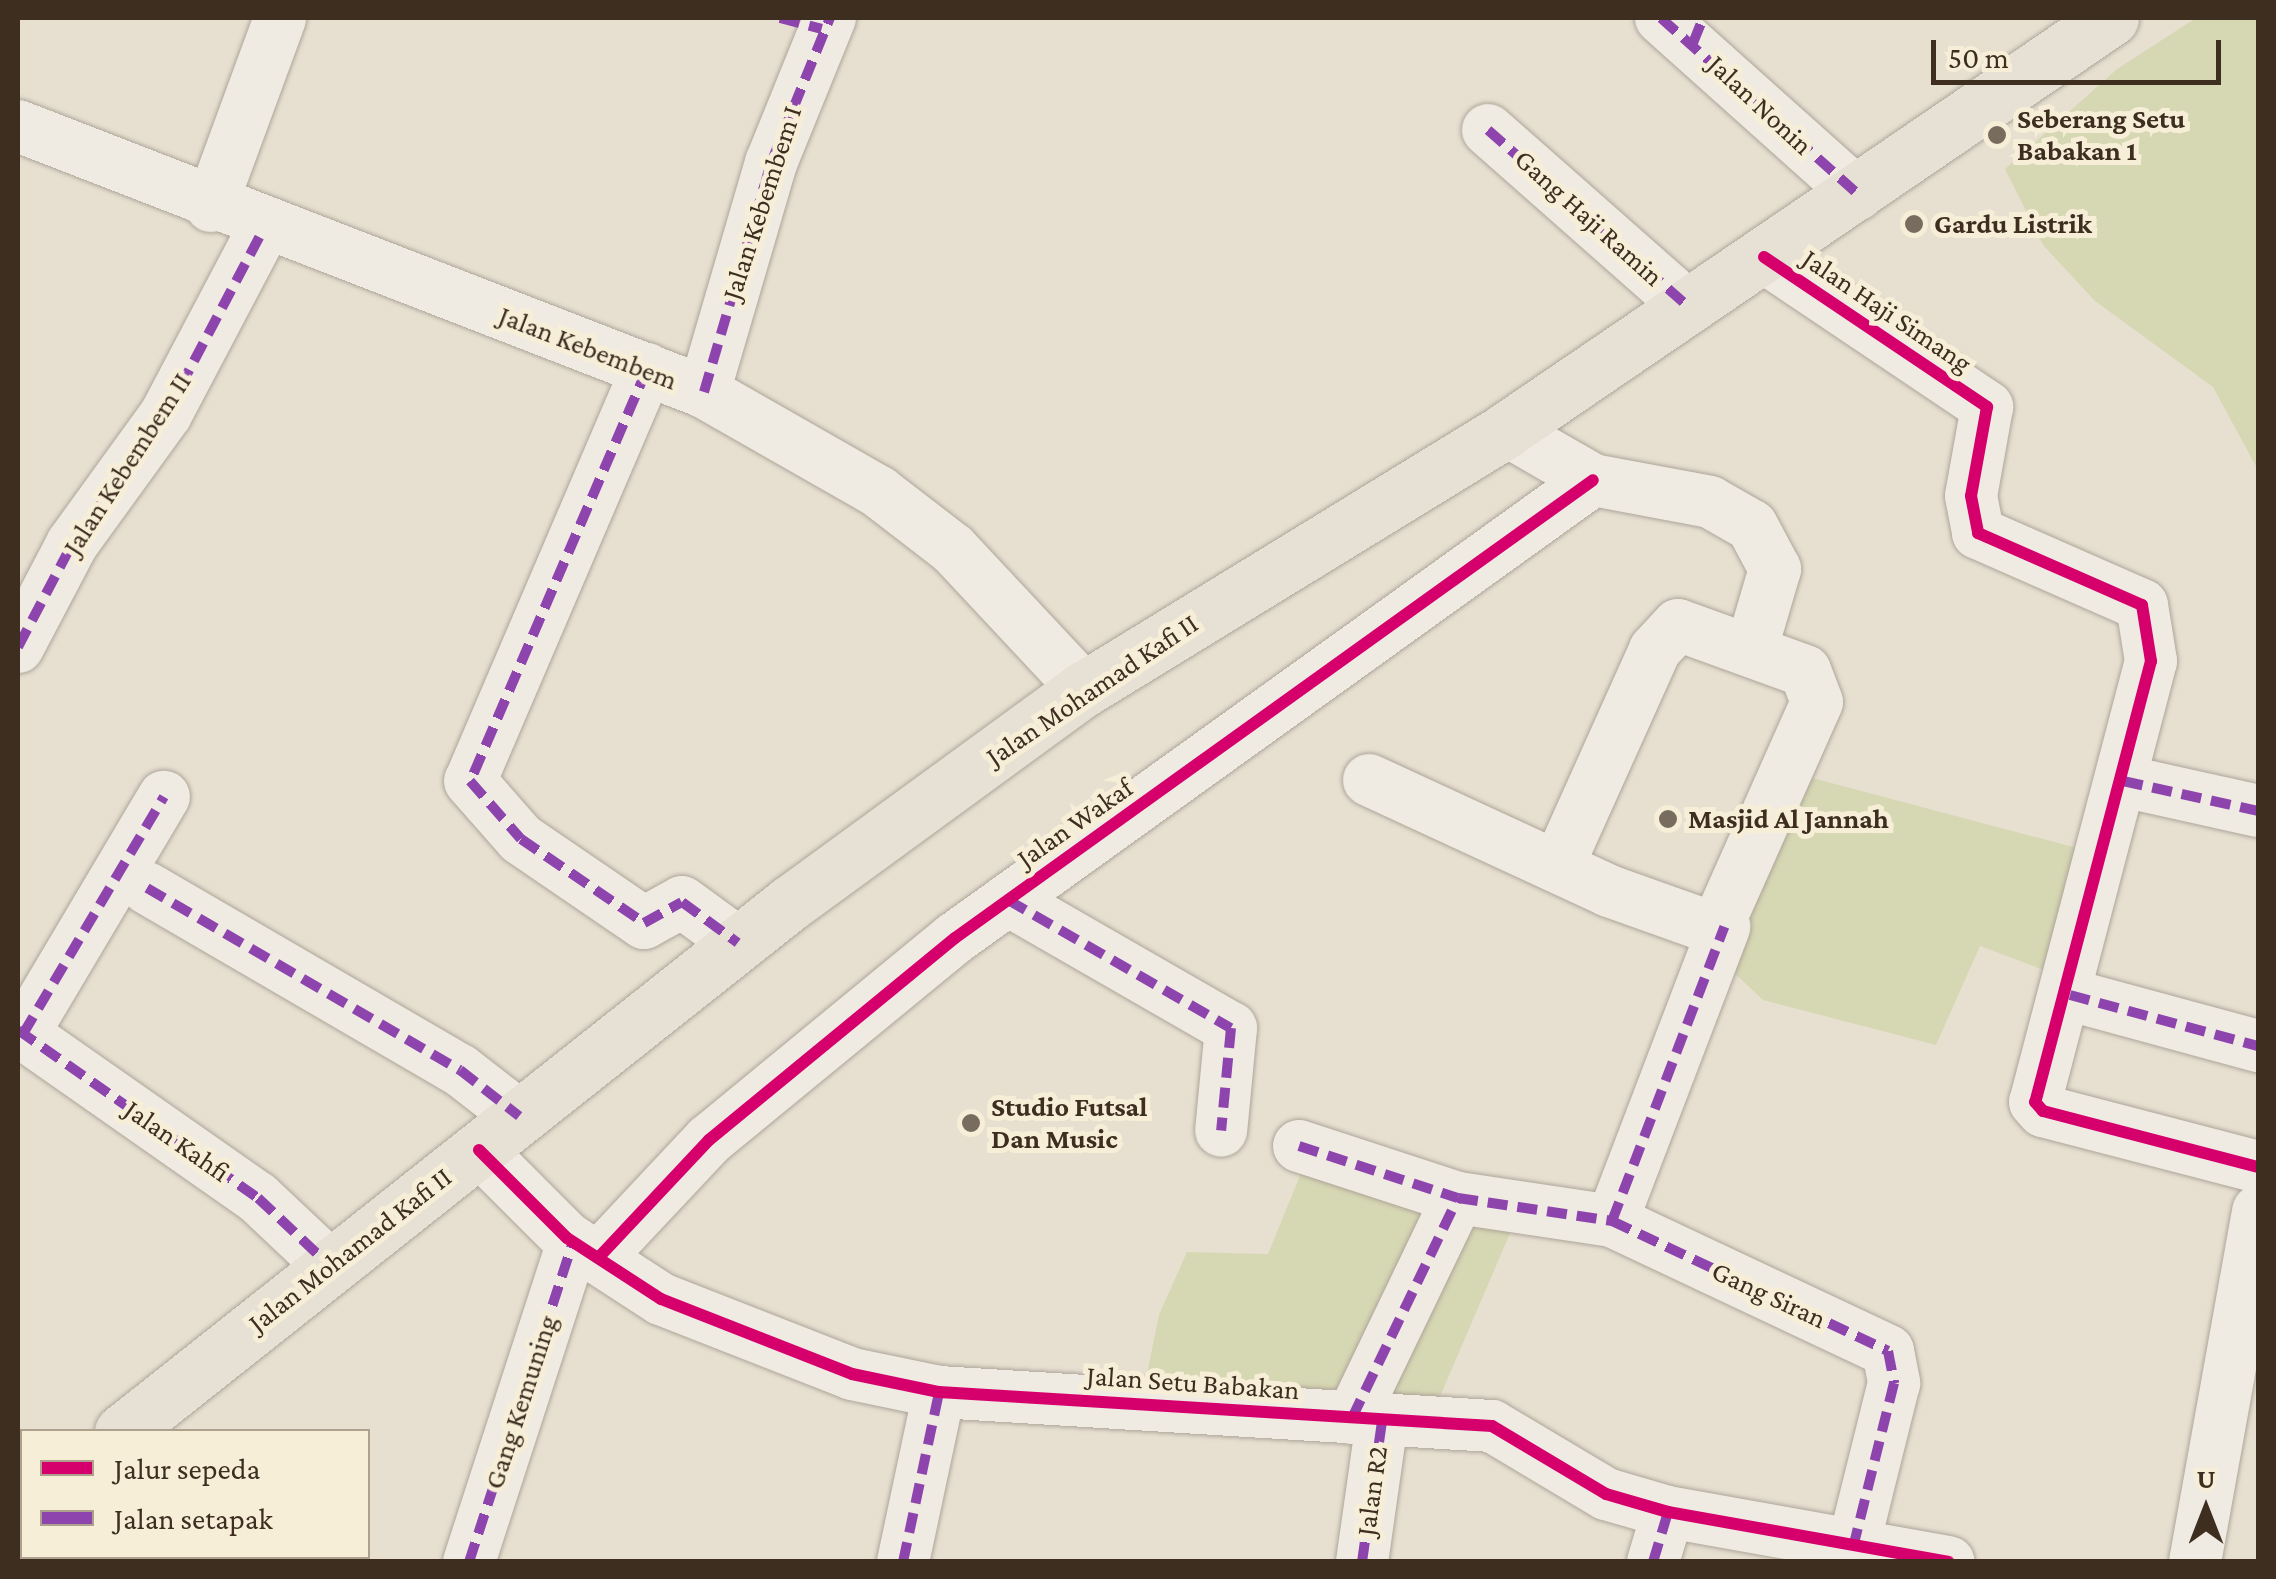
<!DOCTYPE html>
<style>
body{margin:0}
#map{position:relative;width:2276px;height:1579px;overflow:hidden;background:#e7e0d1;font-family:"Crimson Pro",serif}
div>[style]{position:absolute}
.green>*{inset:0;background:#d6d7b3}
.roads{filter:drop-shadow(0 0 2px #ada599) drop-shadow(0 0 2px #ada599)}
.minor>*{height:52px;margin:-26px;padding:0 26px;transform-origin:26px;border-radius:26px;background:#efebe3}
.major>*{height:55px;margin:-27.5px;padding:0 27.5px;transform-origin:27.5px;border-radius:27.5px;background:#e6e1d4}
.quiet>*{height:10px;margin-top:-5px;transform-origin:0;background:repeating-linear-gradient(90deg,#8e44ad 0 20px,transparent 0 30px)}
.cycleway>*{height:12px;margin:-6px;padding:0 6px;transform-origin:6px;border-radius:6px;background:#d6006c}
.dots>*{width:28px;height:28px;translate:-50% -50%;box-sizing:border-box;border:5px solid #f7eed8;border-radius:50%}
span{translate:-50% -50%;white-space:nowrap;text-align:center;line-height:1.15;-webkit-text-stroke:10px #f7eed8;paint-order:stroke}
.street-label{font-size:28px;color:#3d2e20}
.poi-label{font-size:28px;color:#3d2e20;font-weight:700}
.left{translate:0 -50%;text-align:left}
.frame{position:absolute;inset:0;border:20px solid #3d2e20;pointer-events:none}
.legend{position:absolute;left:20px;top:1429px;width:350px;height:130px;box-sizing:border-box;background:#f7eed8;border:2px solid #ada18e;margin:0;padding:12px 18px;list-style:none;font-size:30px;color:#3d2e20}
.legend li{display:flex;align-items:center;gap:20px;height:50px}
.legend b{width:50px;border:2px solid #ada18e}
.north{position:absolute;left:2156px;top:1459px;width:100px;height:100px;-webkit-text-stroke:8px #f7eed8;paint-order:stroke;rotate:0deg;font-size:28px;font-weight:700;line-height:40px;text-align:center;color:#3d2e20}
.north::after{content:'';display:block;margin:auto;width:35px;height:45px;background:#3d2e20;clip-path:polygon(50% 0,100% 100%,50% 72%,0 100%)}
.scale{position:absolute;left:1931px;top:40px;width:290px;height:45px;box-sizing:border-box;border:5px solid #3d2e20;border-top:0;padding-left:12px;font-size:30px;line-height:35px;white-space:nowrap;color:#3d2e20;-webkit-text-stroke:8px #f7eed8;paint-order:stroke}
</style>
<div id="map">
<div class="green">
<i style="clip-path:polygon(2196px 18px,2258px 18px,2258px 470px,2213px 387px,2095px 301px,2043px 245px,2005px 169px,2117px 69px)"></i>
<i style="clip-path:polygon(1801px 775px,2092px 852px,2057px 975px,1980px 946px,1936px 1045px,1763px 1000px,1727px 966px)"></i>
<i style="clip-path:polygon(1315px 1139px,1526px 1196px,1439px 1399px,1145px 1383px,1159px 1315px,1187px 1252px,1268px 1254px)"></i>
</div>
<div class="roads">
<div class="minor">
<i style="left:1661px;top:18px;width:264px;rotate:41.8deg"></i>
<i style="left:18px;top:126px;width:736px;rotate:21.19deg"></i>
<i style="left:704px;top:392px;width:202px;rotate:29.7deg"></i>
<i style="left:879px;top:492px;width:93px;rotate:37.6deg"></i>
<i style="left:953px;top:549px;width:192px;rotate:46.9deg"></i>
<i style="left:1488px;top:130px;width:268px;rotate:41.4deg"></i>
<i style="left:211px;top:206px;width:200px;rotate:-69.8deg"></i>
<i style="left:1764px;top:257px;width:269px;rotate:33.9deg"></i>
<i style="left:1987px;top:407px;width:90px;rotate:100.2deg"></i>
<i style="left:1971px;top:496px;width:38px;rotate:79deg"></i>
<i style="left:1978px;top:533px;width:179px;rotate:23.7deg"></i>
<i style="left:2142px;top:605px;width:57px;rotate:80.9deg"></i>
<i style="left:2151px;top:661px;width:456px;rotate:104.7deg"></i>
<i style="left:2035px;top:1102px;width:12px;rotate:48deg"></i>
<i style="left:2043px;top:1111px;width:222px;rotate:14.6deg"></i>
<i style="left:647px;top:369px;width:448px;rotate:113.2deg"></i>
<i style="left:470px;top:781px;width:77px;rotate:48.7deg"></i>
<i style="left:521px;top:839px;width:149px;rotate:34.3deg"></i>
<i style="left:644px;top:923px;width:43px;rotate:-28.9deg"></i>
<i style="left:682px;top:902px;width:69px;rotate:36.2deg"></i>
<i style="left:704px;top:392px;width:239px;rotate:-73.7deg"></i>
<i style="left:771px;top:163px;width:157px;rotate:-67.9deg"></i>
<i style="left:1506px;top:430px;width:100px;rotate:29.9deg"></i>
<i style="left:1593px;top:480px;width:119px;rotate:10.6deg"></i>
<i style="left:1710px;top:502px;width:48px;rotate:29.7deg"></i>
<i style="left:1752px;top:526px;width:49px;rotate:61.9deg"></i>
<i style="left:1775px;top:569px;width:81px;rotate:106.4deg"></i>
<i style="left:18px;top:647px;width:116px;rotate:-62.3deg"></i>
<i style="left:72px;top:544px;width:160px;rotate:-54.1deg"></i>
<i style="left:166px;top:414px;width:210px;rotate:-62.2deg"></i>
<i style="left:1369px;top:780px;width:264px;rotate:24.8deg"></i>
<i style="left:1609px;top:891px;width:114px;rotate:19.6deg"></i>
<i style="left:1716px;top:929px;width:248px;rotate:-66deg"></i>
<i style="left:1817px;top:702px;width:33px;rotate:-111deg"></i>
<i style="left:1805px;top:671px;width:135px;rotate:-160.1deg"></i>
<i style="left:1678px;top:625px;width:34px;rotate:133deg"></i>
<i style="left:1655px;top:650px;width:237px;rotate:114.2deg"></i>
<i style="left:2123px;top:781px;width:138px;rotate:12.5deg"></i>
<i style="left:147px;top:888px;width:362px;rotate:30.2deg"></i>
<i style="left:460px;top:1070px;width:75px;rotate:37.9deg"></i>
<i style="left:1008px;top:900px;width:257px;rotate:29.9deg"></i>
<i style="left:1231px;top:1028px;width:103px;rotate:95.5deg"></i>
<i style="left:2070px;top:995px;width:195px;rotate:15.2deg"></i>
<i style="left:18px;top:1030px;width:293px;rotate:35deg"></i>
<i style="left:258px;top:1198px;width:95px;rotate:43.3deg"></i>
<i style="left:23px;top:1034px;width:276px;rotate:-59.3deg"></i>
<i style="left:1299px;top:1146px;width:167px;rotate:18.1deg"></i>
<i style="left:1458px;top:1198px;width:156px;rotate:8.5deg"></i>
<i style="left:1612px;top:1221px;width:305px;rotate:25.2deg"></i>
<i style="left:1888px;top:1351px;width:33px;rotate:79deg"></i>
<i style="left:1894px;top:1383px;width:165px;rotate:104deg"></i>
<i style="left:479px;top:1150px;width:124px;rotate:45deg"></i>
<i style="left:567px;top:1238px;width:112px;rotate:33deg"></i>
<i style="left:661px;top:1299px;width:205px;rotate:21.4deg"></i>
<i style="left:852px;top:1374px;width:89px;rotate:11.7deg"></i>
<i style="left:939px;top:1392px;width:554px;rotate:3.52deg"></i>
<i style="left:1492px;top:1426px;width:133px;rotate:30.8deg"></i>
<i style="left:1606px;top:1494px;width:65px;rotate:16.2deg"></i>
<i style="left:1668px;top:1512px;width:285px;rotate:10.1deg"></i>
<i style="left:1612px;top:1221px;width:315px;rotate:-69.1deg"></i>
<i style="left:600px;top:1256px;width:159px;rotate:-46.8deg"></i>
<i style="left:709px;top:1140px;width:318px;rotate:-39.4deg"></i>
<i style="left:955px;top:938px;width:785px;rotate:-35.67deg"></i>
<i style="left:1352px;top:1418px;width:244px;rotate:-64.3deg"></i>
<i style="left:469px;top:1562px;width:336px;rotate:-72deg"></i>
<i style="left:903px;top:1562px;width:174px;rotate:-78deg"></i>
<i style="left:1362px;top:1562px;width:142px;rotate:-81.9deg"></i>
<i style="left:1653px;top:1562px;width:52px;rotate:-73.3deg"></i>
<i style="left:2195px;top:1562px;width:357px;rotate:-79.8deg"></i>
</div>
<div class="major">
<i style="left:122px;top:1432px;width:852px;rotate:-38.38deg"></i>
<i style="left:790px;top:903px;width:364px;rotate:-36.1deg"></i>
<i style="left:1084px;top:689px;width:495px;rotate:-31.5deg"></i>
<i style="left:1506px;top:430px;width:732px;rotate:-34.25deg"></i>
<i style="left:18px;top:1518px;width:6px;rotate:-51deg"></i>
</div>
</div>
<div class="quiet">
<i style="left:780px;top:18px;width:43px;rotate:14.7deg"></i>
<i style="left:1661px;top:18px;width:264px;rotate:41.8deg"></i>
<i style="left:1693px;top:43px;width:27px;rotate:-68deg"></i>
<i style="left:1488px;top:130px;width:268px;rotate:41.4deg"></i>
<i style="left:647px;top:369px;width:448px;rotate:113.2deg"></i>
<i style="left:470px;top:781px;width:77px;rotate:48.7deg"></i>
<i style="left:521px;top:839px;width:149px;rotate:34.3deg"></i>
<i style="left:644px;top:923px;width:43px;rotate:-28.9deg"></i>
<i style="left:682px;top:902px;width:69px;rotate:36.2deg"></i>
<i style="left:704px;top:392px;width:239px;rotate:-73.7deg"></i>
<i style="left:771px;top:163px;width:157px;rotate:-67.9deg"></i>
<i style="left:18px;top:647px;width:116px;rotate:-62.3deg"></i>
<i style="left:72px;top:544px;width:160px;rotate:-54.1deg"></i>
<i style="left:166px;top:414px;width:210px;rotate:-62.2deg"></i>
<i style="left:2123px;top:781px;width:138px;rotate:12.5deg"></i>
<i style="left:147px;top:888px;width:362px;rotate:30.2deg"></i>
<i style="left:460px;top:1070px;width:75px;rotate:37.9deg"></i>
<i style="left:1008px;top:900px;width:257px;rotate:29.9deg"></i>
<i style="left:1231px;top:1028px;width:103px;rotate:95.5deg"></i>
<i style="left:2070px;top:995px;width:195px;rotate:15.2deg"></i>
<i style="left:18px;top:1030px;width:293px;rotate:35deg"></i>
<i style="left:258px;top:1198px;width:95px;rotate:43.3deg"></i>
<i style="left:23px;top:1034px;width:276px;rotate:-59.3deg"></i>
<i style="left:1299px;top:1146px;width:167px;rotate:18.1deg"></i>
<i style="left:1458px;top:1198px;width:156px;rotate:8.5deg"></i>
<i style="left:1612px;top:1221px;width:305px;rotate:25.2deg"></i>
<i style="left:1888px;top:1351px;width:33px;rotate:79deg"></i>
<i style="left:1894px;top:1383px;width:165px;rotate:104deg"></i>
<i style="left:1612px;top:1221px;width:315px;rotate:-69.1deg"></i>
<i style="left:1352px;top:1418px;width:244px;rotate:-64.3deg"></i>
<i style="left:469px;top:1562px;width:336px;rotate:-72deg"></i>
<i style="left:903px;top:1562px;width:174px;rotate:-78deg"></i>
<i style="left:1362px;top:1562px;width:142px;rotate:-81.9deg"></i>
<i style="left:1653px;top:1562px;width:52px;rotate:-73.3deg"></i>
</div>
<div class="cycleway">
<i style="left:1764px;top:257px;width:269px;rotate:33.9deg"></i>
<i style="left:1987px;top:407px;width:90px;rotate:100.2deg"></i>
<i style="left:1971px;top:496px;width:38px;rotate:79deg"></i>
<i style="left:1978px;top:533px;width:179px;rotate:23.7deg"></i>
<i style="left:2142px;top:605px;width:57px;rotate:80.9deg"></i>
<i style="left:2151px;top:661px;width:456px;rotate:104.7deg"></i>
<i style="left:2035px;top:1102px;width:12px;rotate:48deg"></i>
<i style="left:2043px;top:1111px;width:222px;rotate:14.6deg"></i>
<i style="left:479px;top:1150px;width:124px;rotate:45deg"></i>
<i style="left:567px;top:1238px;width:112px;rotate:33deg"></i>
<i style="left:661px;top:1299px;width:205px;rotate:21.4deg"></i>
<i style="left:852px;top:1374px;width:89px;rotate:11.7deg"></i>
<i style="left:939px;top:1392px;width:554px;rotate:3.52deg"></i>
<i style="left:1492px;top:1426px;width:133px;rotate:30.8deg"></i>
<i style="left:1606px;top:1494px;width:65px;rotate:16.2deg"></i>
<i style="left:1668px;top:1512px;width:285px;rotate:10.1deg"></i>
<i style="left:600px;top:1256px;width:159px;rotate:-46.8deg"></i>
<i style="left:709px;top:1140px;width:318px;rotate:-39.4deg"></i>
<i style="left:955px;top:938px;width:785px;rotate:-35.67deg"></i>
</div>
<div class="dots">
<i style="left:1997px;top:135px;background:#786c5e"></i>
<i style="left:1914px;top:224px;background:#786c5e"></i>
<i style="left:1668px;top:819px;background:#786c5e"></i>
<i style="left:971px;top:1123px;background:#786c5e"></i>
</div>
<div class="street-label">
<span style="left:1760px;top:105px;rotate:43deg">Jalan Nonin</span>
<span style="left:762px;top:203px;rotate:-72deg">Jalan Kebembem I</span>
<span style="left:1589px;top:218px;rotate:42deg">Gang Haji Ramin</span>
<span style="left:1887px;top:311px;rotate:34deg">Jalan Haji Simang</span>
<span style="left:588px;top:348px;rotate:21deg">Jalan Kebembem</span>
<span style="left:127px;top:464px;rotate:-57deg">Jalan Kebembem II</span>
<span style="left:1092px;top:690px;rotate:-34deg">Jalan Mohamad Kafi II</span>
<span style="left:1075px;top:823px;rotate:-35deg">Jalan Wakaf</span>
<span style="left:177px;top:1141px;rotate:35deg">Jalan Kahfi</span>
<span style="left:350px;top:1250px;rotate:-38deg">Jalan Mohamad Kafi II</span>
<span style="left:1769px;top:1295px;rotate:25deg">Gang Siran</span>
<span style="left:1193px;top:1383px;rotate:4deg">Jalan Setu Babakan</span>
<span style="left:521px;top:1402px;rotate:-72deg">Gang Kemuning</span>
<span style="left:1372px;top:1491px;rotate:-82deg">Jalan R2</span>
</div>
<div class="poi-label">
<span class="left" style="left:2017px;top:135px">Seberang Setu<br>Babakan 1</span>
<span class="left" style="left:1934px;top:224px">Gardu Listrik</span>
<span class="left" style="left:1688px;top:819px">Masjid Al Jannah</span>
<span class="left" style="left:991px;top:1123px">Studio Futsal<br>Dan Music</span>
</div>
<div class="frame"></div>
<ul class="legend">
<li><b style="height:12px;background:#d6006c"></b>Jalur sepeda</li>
<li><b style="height:12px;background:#8e44ad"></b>Jalan setapak</li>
</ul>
<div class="north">U</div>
<div class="scale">50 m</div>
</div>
